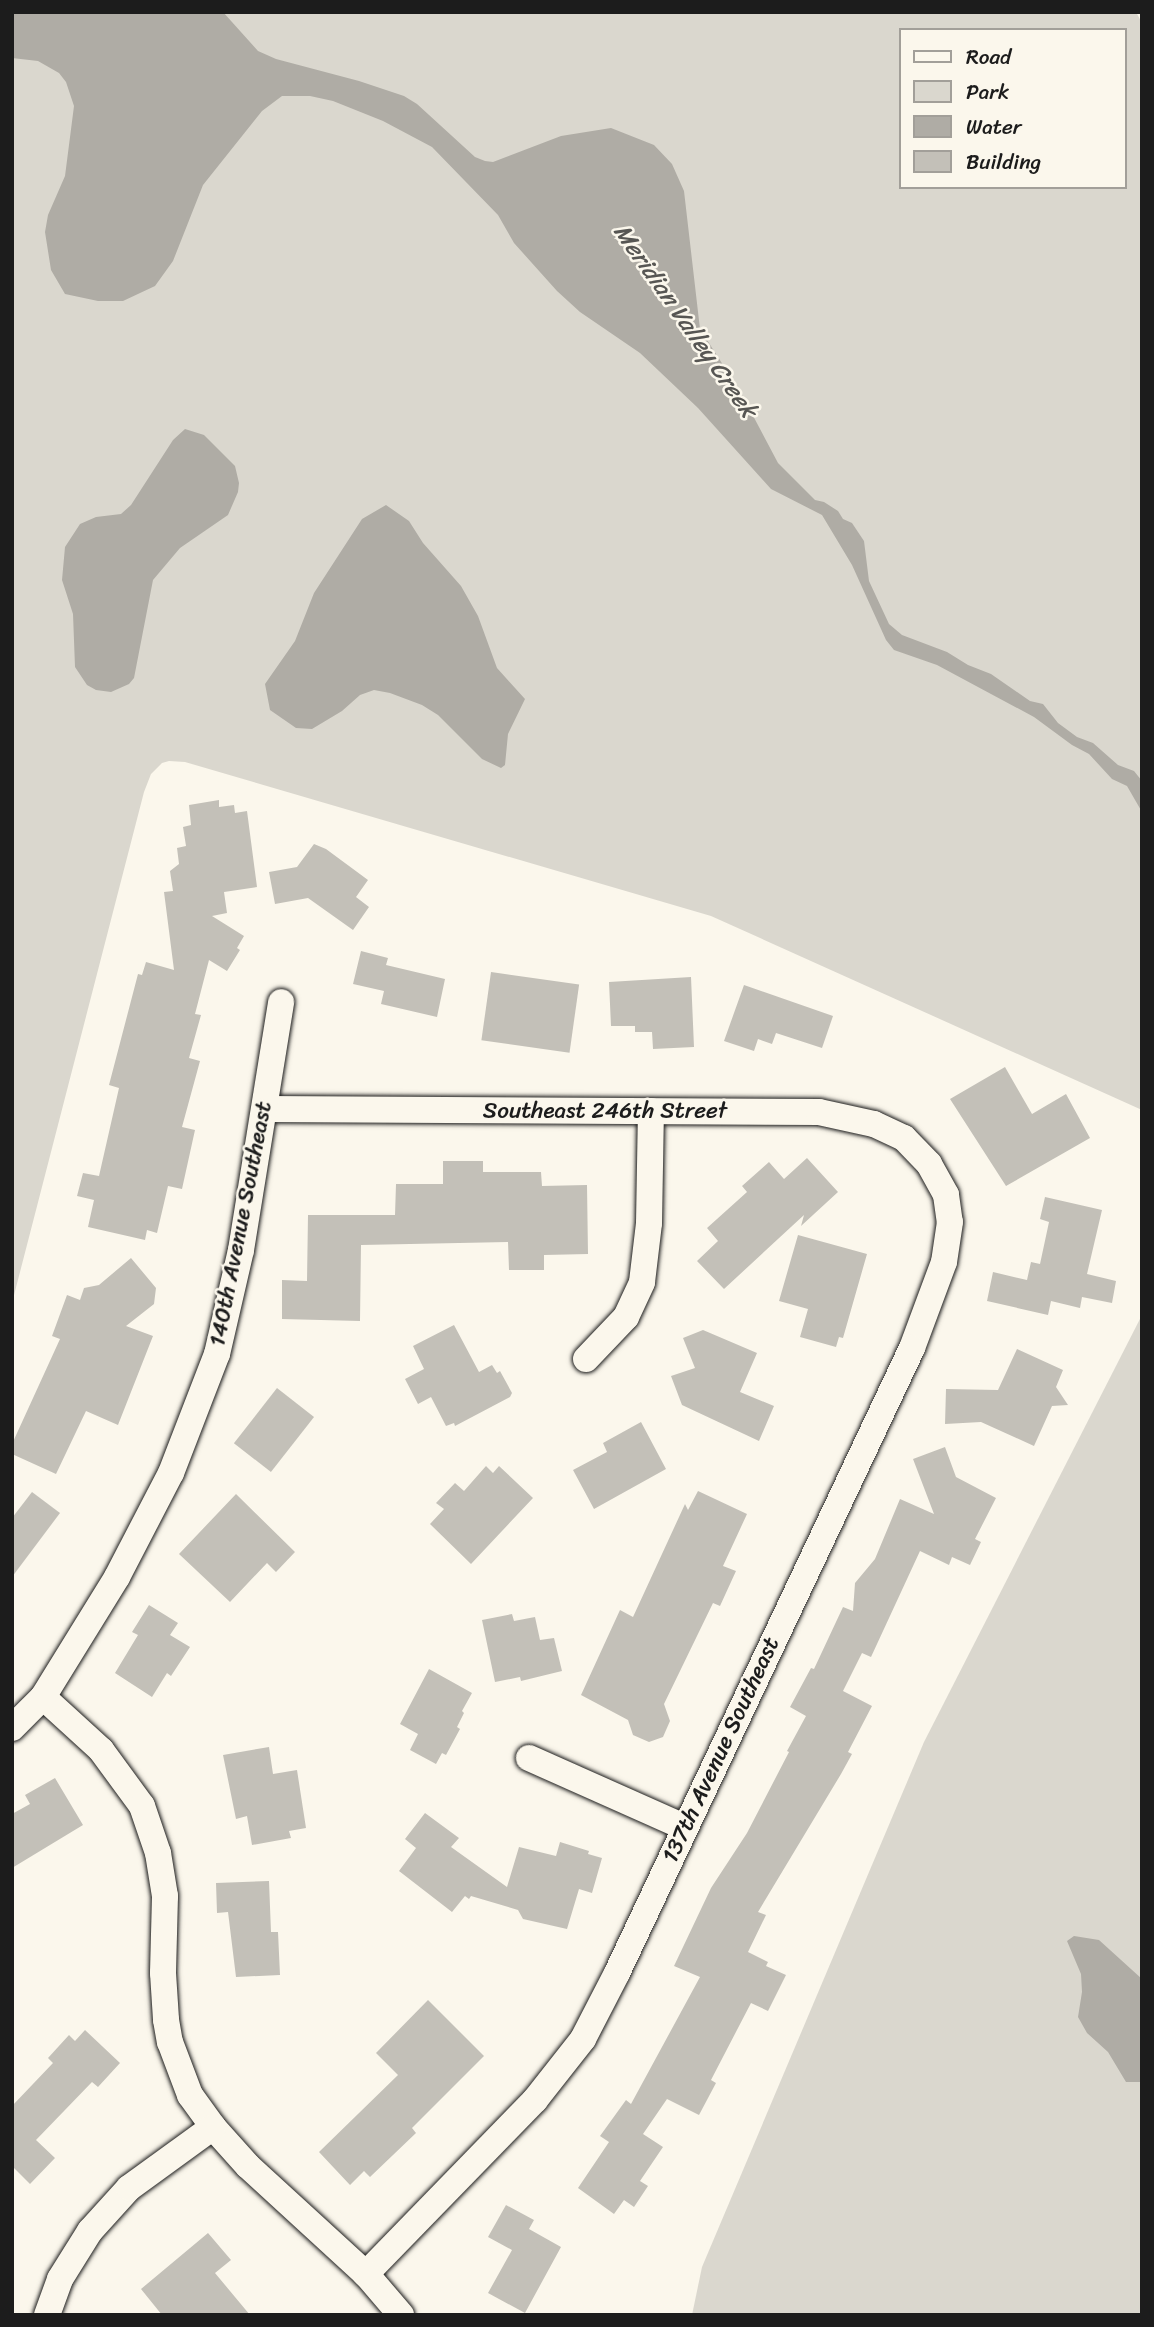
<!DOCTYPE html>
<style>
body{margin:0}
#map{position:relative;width:1154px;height:2327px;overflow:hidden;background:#fbf7ec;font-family:Sriracha,sans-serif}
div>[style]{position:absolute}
.green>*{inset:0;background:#dad7ce}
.water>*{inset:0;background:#afaca5}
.building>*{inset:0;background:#c3c0b8;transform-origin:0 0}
.roads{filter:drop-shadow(0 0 2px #1c1c1c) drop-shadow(0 0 2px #1c1c1c)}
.minor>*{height:26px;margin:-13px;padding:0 13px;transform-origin:13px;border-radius:13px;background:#fbf7ec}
span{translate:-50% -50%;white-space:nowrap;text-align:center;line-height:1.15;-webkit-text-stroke:5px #fbf7ec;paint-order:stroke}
.street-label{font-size:23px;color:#1c1c1c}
.water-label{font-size:24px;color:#575653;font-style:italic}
.frame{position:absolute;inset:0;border:14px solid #1c1c1c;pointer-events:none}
.legend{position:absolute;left:899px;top:28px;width:228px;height:161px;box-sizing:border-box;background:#fbf7ec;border:2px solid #a29f99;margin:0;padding:9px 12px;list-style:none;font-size:21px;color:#1c1c1c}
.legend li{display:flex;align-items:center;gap:14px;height:35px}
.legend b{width:35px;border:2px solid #a29f99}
</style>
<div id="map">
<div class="green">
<i style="clip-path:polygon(evenodd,12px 12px,1136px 12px,1142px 23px,1142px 1110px,711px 916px,185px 762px,169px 761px,162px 763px,151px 774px,144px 792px,12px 1303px,12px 12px,900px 30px,1124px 30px,1124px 187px,900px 187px,900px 30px)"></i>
<i style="clip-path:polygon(1142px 1315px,1142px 2315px,692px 2315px,702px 2267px,924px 1742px)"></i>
</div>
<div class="water">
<i style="clip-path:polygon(12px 12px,223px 12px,258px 51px,276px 59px,359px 81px,404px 96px,417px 104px,475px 157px,485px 161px,493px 162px,561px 136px,611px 128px,654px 145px,672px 164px,684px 191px,700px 329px,741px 393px,778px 463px,815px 500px,824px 502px,838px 511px,843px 519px,852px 523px,864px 541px,869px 581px,889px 624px,902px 635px,947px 652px,968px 665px,991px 674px,1030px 701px,1043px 704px,1058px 723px,1077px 737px,1093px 743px,1118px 765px,1134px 771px,1142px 781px,1142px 812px,1127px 786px,1112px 779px,1089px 754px,1072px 745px,1034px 717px,937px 665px,894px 650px,886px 640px,852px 565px,822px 515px,771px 489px,698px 408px,640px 353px,580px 312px,557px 291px,514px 243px,498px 215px,432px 147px,383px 121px,333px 101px,310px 96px,282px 96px,262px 111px,203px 185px,173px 261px,155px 286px,123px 301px,98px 301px,65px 294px,51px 270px,45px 232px,48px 215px,65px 176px,74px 106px,66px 82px,59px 73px,38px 61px,12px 58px)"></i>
<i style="clip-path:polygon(185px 429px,204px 435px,235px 466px,239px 483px,238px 492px,228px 515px,180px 548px,153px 580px,134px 678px,129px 684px,111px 692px,96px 690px,87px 685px,75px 667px,73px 614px,62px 580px,65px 547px,80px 524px,96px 517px,121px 514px,131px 505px,173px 440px)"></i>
<i style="clip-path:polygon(386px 505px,409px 521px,423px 543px,461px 586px,478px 616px,497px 668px,525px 699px,508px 734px,505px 765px,501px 768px,482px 759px,438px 715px,422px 705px,390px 693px,374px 690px,360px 695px,342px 711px,312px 729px,296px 728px,270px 710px,265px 684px,295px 641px,314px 593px,362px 519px)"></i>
<i style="clip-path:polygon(1074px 1936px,1099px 1940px,1142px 1979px,1142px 2082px,1126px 2082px,1108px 2052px,1087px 2033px,1078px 2017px,1082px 1992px,1081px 1974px,1067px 1941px)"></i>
</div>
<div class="building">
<i style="clip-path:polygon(219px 800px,219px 807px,234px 805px,235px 813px,247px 811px,257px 887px,224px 892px,227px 913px,212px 916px,244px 936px,237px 948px,240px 950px,227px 971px,209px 960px,195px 1014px,201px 1015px,189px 1058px,200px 1061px,182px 1127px,195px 1130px,182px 1189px,168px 1186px,157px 1233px,147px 1230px,145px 1240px,88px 1227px,94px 1200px,77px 1196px,83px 1173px,99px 1176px,119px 1088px,109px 1085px,138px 974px,142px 975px,146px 962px,174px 970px,164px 892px,173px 891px,170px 871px,179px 864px,177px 848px,186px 846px,183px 827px,191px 825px,189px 805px)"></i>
<i style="clip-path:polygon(314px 844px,326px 849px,368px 880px,356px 897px,369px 907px,353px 930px,308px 898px,275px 904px,269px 872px,297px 867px)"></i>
<i style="clip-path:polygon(361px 951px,388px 958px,386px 965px,445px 979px,437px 1017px,381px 1004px,384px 991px,353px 984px)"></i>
<i style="left:491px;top:972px;width:89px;height:69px;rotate:8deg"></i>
<i style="clip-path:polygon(691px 977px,694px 1047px,653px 1049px,652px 1032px,635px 1032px,635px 1026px,611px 1026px,609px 982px)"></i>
<i style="clip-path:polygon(744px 985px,833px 1016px,822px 1048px,776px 1033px,772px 1044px,758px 1039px,754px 1051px,724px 1041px)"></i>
<i style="clip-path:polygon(1005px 1067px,1032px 1114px,1066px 1094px,1090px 1138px,1006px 1186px,950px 1099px)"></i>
<i style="clip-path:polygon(807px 1158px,838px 1192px,801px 1226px,804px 1215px,724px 1289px,697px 1261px,718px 1241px,707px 1228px,747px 1192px,742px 1186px,769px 1162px,784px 1179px)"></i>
<i style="clip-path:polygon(443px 1161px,483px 1161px,483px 1172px,541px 1172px,542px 1186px,587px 1185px,588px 1254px,544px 1255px,544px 1270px,509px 1270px,508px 1242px,361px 1245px,360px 1321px,282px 1319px,282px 1280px,307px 1281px,308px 1215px,395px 1215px,396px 1184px,443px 1184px)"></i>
<i style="clip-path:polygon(1045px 1197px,1102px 1210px,1087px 1274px,1116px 1281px,1112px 1303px,1082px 1297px,1080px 1308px,1051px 1301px,1048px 1315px,987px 1301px,993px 1272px,1027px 1280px,1031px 1262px,1040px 1264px,1049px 1222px,1040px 1219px)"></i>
<i style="clip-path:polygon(798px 1235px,867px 1254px,843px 1338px,839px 1337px,836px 1347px,800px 1337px,808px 1309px,779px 1301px)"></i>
<i style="clip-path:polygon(131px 1258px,156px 1288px,154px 1304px,126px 1326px,153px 1336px,118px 1425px,86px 1411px,56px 1474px,12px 1454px,12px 1444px,60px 1339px,52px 1336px,67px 1295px,80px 1300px,84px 1288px,99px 1285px)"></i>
<i style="clip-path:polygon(454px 1325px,479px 1372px,492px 1365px,497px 1373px,500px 1371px,512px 1393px,510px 1397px,455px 1426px,454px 1423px,446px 1426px,431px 1397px,418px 1404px,405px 1379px,424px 1369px,413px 1346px)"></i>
<i style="clip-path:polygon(703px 1330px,757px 1353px,740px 1392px,774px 1406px,759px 1441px,682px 1405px,671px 1376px,695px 1368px,683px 1338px)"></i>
<i style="clip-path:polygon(1017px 1349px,1063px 1370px,1056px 1387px,1068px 1405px,1052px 1406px,1034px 1446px,981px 1422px,945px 1424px,946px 1389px,998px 1390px)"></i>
<i style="left:277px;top:1388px;width:47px;height:70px;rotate:38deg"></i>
<i style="clip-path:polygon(641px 1422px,666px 1469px,594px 1509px,573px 1470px,607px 1452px,603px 1443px)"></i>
<i style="clip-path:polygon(945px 1447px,956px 1477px,996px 1498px,975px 1539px,981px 1542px,970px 1565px,952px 1557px,949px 1565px,920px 1551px,871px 1657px,862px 1653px,843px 1691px,872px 1706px,848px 1752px,852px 1754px,841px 1774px,758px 1912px,766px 1915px,748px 1952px,768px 1962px,766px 1966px,786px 1975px,768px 2011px,751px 2003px,711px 2080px,716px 2083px,699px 2115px,667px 2099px,643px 2134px,663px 2147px,640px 2181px,648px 2186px,634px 2207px,624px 2200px,614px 2214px,578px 2188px,609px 2142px,600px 2136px,626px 2100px,631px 2104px,700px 1977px,674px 1966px,711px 1888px,747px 1833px,789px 1752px,787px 1751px,806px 1716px,790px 1707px,811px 1668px,814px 1669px,843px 1607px,853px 1611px,855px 1583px,875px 1559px,900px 1499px,934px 1514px,913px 1459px)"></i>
<i style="clip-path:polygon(486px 1466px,493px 1473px,499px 1466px,533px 1498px,471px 1564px,430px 1524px,444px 1509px,436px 1503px,455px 1483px,464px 1491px)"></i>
<i style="clip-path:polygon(698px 1491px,747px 1514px,723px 1566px,736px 1571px,720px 1606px,713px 1603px,664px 1704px,670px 1721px,663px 1737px,649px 1742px,633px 1735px,628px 1720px,581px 1695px,620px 1610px,633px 1617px,685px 1504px,688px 1510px)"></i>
<i style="clip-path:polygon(32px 1492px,60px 1513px,12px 1577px,12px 1518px)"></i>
<i style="clip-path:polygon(236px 1494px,295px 1552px,276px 1572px,267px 1563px,230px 1602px,179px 1554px)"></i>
<i style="clip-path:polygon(149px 1605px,178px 1623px,170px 1635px,190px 1647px,171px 1676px,167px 1673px,152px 1697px,115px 1673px,138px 1635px,132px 1632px)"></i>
<i style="clip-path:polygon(512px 1614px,514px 1621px,535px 1617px,540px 1640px,554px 1638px,562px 1671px,521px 1681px,520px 1677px,495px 1682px,482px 1620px)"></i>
<i style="clip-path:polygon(429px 1669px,472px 1693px,462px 1711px,464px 1713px,457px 1727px,460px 1729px,446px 1755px,442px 1753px,436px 1764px,410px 1750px,418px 1734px,400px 1724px)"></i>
<i style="clip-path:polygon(269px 1747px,273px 1774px,297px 1770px,306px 1828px,289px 1831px,291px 1838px,252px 1845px,247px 1816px,236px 1819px,223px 1755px)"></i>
<i style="clip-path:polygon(55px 1778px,83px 1825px,12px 1868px,12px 1814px,30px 1804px,25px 1795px)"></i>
<i style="clip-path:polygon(425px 1813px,459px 1838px,451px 1847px,507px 1887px,519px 1847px,556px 1856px,560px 1842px,589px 1851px,588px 1854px,602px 1858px,592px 1893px,579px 1889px,567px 1929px,523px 1919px,518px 1910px,471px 1896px,469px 1899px,465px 1896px,452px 1912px,399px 1871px,416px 1848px,405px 1839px)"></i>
<i style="clip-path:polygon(269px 1881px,271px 1932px,278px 1932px,280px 1975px,236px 1977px,228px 1912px,217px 1913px,216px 1883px)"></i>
<i style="clip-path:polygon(428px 2000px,484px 2056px,412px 2128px,416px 2133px,370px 2177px,364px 2171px,350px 2185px,319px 2152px,398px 2075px,376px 2053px)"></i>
<i style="clip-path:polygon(85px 2030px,120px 2063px,98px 2087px,92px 2082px,36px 2140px,55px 2158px,30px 2184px,12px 2166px,12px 2106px,53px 2063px,48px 2058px,69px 2035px,75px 2041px)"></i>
<i style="clip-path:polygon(506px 2205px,534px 2220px,529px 2229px,561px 2247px,525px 2313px,488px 2293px,512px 2250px,488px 2237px)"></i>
<i style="clip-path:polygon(208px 2233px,231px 2260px,215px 2273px,250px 2315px,162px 2315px,141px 2289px)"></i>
</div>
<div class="roads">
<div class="minor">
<i style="left:265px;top:1109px;width:554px;rotate:0.31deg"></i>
<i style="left:819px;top:1112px;width:56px;rotate:12.3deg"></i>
<i style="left:874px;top:1124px;width:33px;rotate:25deg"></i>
<i style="left:904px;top:1138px;width:36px;rotate:46deg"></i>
<i style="left:929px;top:1164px;width:35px;rotate:61deg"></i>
<i style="left:946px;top:1195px;width:27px;rotate:82deg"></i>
<i style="left:950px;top:1222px;width:40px;rotate:98.5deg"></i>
<i style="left:944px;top:1262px;width:92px;rotate:110.4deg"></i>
<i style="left:912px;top:1348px;width:691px;rotate:115.27deg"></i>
<i style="left:617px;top:1973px;width:74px;rotate:117.3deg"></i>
<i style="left:583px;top:2039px;width:78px;rotate:128.2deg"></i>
<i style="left:535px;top:2100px;width:243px;rotate:134.2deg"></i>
<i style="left:586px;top:1359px;width:58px;rotate:-46.4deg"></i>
<i style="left:626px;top:1317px;width:38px;rotate:-65deg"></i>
<i style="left:642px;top:1282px;width:59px;rotate:-83.2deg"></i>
<i style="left:649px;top:1223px;width:112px;rotate:-89deg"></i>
<i style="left:43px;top:1697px;width:79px;rotate:42.4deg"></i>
<i style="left:101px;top:1750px;width:69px;rotate:53.8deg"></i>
<i style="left:142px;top:1806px;width:50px;rotate:71.2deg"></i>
<i style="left:158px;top:1853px;width:44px;rotate:80.8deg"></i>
<i style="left:165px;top:1896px;width:77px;rotate:91.5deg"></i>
<i style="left:163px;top:1973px;width:47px;rotate:86.3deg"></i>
<i style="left:166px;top:2020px;width:22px;rotate:80deg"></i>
<i style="left:170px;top:2042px;width:57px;rotate:69.3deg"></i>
<i style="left:190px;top:2095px;width:39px;rotate:54deg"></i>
<i style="left:213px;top:2127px;width:52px;rotate:48.1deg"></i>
<i style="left:248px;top:2166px;width:160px;rotate:42.5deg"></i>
<i style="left:366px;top:2274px;width:54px;rotate:49.5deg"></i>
<i style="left:12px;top:1728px;width:44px;rotate:-45deg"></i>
<i style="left:43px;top:1697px;width:141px;rotate:-58.3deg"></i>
<i style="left:117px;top:1577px;width:117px;rotate:-62.6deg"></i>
<i style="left:171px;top:1473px;width:128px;rotate:-68.9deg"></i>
<i style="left:217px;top:1354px;width:107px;rotate:-77deg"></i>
<i style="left:241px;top:1250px;width:251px;rotate:-80.8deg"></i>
<i style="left:529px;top:1758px;width:170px;rotate:24deg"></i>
<i style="left:47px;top:2315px;width:38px;rotate:-70deg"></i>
<i style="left:60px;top:2279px;width:57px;rotate:-58deg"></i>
<i style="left:90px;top:2231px;width:58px;rotate:-47.8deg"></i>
<i style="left:129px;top:2188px;width:104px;rotate:-36deg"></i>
</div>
</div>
<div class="street-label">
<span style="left:605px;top:1111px">Southeast 246th Street</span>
<span style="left:241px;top:1224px;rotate:-79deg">140th Avenue Southeast</span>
<span style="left:721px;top:1750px;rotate:-65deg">137th Avenue Southeast</span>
</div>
<div class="water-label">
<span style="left:685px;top:321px;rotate:55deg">Meridian Valley Creek</span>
</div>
<div class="frame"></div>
<ul class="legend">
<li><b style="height:9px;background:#fbf7ec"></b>Road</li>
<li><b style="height:19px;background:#dad7ce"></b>Park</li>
<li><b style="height:19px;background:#afaca5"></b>Water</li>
<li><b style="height:19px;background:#c3c0b8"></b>Building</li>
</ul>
</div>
